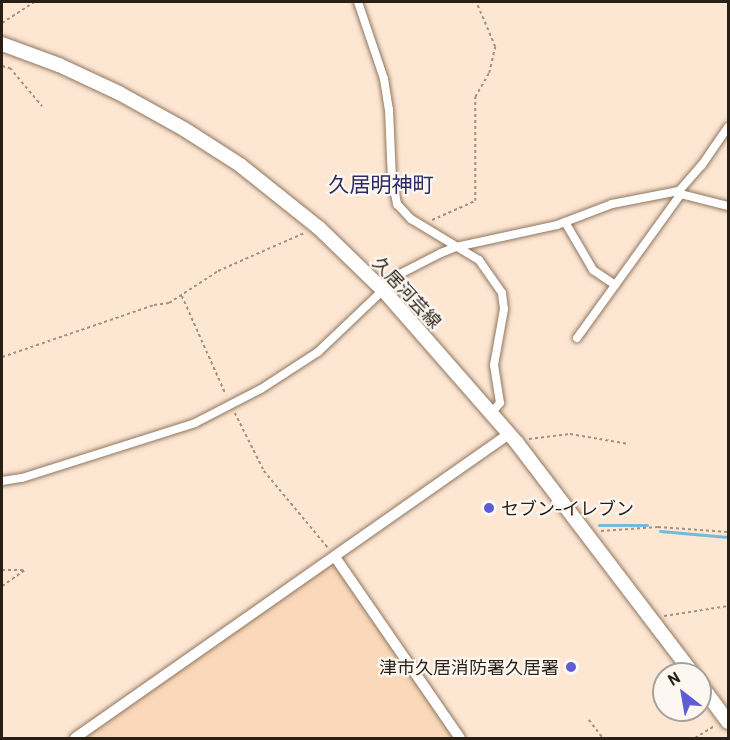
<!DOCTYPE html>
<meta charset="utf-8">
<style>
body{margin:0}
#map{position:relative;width:730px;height:740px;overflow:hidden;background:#fde6d2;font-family:Barlow,"Noto Sans JP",sans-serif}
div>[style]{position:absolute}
.built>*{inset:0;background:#fad8b9}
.stream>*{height:3px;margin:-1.5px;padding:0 1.5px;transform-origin:1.5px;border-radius:1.5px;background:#74badb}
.path>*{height:1.5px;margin-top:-0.75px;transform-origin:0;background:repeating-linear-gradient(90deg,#a39182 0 3px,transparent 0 6px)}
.roads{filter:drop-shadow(0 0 2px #8f765f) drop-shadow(0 0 2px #8f765f)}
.minor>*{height:8px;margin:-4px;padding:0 4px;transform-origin:4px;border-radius:4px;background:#fff}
.tertiary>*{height:10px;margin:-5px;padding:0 5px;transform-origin:5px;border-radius:5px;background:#fff}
.primary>*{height:14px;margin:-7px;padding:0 7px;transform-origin:7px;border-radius:7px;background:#fff}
.dots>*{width:16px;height:16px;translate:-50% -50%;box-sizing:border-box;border:3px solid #fdf7f2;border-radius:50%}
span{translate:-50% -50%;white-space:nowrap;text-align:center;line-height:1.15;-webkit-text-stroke:4.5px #fdf7f2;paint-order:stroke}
.street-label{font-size:18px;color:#291f15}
.poi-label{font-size:18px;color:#291f15}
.left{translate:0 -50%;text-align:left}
.right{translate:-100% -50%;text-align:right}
.quarter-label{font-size:21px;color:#2c2b65}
.frame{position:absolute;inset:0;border:3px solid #291f15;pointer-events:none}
.north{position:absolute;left:652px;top:662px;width:60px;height:60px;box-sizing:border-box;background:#fdf7f2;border:2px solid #a8a19a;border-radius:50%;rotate:329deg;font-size:16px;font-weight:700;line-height:24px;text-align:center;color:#291f15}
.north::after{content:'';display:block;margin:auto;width:21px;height:27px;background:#605cd5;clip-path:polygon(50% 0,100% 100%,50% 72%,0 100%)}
</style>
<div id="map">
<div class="built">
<i style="clip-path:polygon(335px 557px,460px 738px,75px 738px)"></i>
</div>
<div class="stream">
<i style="left:599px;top:525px;width:48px"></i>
<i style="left:660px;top:531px;width:68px;rotate:5deg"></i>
</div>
<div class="path">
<i style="left:2px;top:23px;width:38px;rotate:-33deg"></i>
<i style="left:2px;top:66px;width:8px;rotate:14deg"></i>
<i style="left:10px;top:68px;width:50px;rotate:49.9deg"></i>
<i style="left:432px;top:220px;width:47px;rotate:-23.8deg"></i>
<i style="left:475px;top:201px;width:104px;rotate:-90deg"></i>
<i style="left:475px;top:97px;width:28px;rotate:-60deg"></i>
<i style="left:489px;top:73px;width:27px;rotate:-77deg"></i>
<i style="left:495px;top:47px;width:49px;rotate:-112.9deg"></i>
<i style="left:182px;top:296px;width:108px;rotate:66deg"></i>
<i style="left:2px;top:357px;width:161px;rotate:-18.9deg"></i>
<i style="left:154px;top:305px;width:15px;rotate:-8deg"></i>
<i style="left:169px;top:303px;width:59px;rotate:-33.1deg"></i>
<i style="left:218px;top:271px;width:94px;rotate:-23.8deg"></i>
<i style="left:235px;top:413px;width:65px;rotate:63.4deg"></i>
<i style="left:264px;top:471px;width:102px;rotate:50.2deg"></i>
<i style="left:529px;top:439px;width:41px;rotate:-7deg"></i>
<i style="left:570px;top:434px;width:60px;rotate:9.6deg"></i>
<i style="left:601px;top:531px;width:57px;rotate:-4deg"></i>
<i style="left:658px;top:527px;width:70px;rotate:4.1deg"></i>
<i style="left:2px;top:570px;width:23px"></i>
<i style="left:2px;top:586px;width:28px;rotate:-35deg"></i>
<i style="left:664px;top:616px;width:65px;rotate:-8.9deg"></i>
<i style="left:589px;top:720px;width:23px;rotate:52deg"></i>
<i style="left:695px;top:738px;width:22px;rotate:-32deg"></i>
</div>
<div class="roads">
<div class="minor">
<i style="left:358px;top:2px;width:81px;rotate:71.3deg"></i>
<i style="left:384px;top:79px;width:30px;rotate:81deg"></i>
<i style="left:389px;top:109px;width:71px;rotate:87.6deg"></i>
<i style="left:392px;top:180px;width:25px;rotate:78deg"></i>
<i style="left:397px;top:204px;width:21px;rotate:47deg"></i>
<i style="left:411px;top:219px;width:79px;rotate:31.1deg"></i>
<i style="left:479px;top:260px;width:40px;rotate:55.1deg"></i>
<i style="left:502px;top:293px;width:16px;rotate:83deg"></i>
<i style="left:504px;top:309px;width:57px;rotate:100.1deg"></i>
<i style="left:494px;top:365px;width:38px;rotate:81deg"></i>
<i style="left:500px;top:403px;width:13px;rotate:132deg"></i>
<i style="left:681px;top:194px;width:49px;rotate:14.3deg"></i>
<i style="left:565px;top:222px;width:56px;rotate:59.7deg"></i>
<i style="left:593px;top:270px;width:27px;rotate:34deg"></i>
<i style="left:577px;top:338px;width:178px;rotate:-54.2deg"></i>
<i style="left:681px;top:194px;width:4px;rotate:-124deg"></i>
<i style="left:2px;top:481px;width:20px;rotate:-9deg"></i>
<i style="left:22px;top:478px;width:182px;rotate:-17.6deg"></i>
<i style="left:195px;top:423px;width:74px;rotate:-27.3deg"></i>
<i style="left:261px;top:389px;width:68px;rotate:-33deg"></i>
<i style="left:318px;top:352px;width:113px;rotate:-43.6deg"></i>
<i style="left:400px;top:274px;width:46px;rotate:-27.1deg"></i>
<i style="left:441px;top:253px;width:16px;rotate:-22deg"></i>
<i style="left:456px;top:247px;width:103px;rotate:-12.3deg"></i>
<i style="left:557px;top:225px;width:59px;rotate:-20.9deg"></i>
<i style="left:612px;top:204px;width:68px;rotate:-11deg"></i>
<i style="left:679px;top:191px;width:35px;rotate:-49deg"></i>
<i style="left:702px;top:165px;width:46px;rotate:-55.6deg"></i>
</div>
<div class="tertiary">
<i style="left:335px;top:557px;width:220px;rotate:55.4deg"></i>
<i style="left:75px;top:738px;width:530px;rotate:-35.01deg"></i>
</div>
<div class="primary">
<i style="left:2px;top:44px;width:61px;rotate:20.2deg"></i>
<i style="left:59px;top:65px;width:66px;rotate:25deg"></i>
<i style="left:119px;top:93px;width:74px;rotate:29deg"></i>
<i style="left:184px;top:129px;width:67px;rotate:32.7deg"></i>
<i style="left:240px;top:165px;width:101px;rotate:38.6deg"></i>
<i style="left:319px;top:228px;width:91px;rotate:44.1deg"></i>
<i style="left:384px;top:291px;width:202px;rotate:48.8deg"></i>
<i style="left:517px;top:443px;width:290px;rotate:52.7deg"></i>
<i style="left:700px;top:684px;width:47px;rotate:53.6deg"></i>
</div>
</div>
<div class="dots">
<i style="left:489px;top:508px;background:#605cd5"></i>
<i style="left:571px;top:667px;background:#605cd5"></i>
</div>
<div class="street-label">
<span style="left:407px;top:292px;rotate:47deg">久居河芸線</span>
</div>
<div class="poi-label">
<span class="left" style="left:501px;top:508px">セブン-イレブン</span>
<span class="right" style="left:559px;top:667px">津市久居消防署久居署</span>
</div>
<div class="quarter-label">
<span style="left:381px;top:184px">久居明神町</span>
</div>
<div class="frame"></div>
<div class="north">N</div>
</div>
